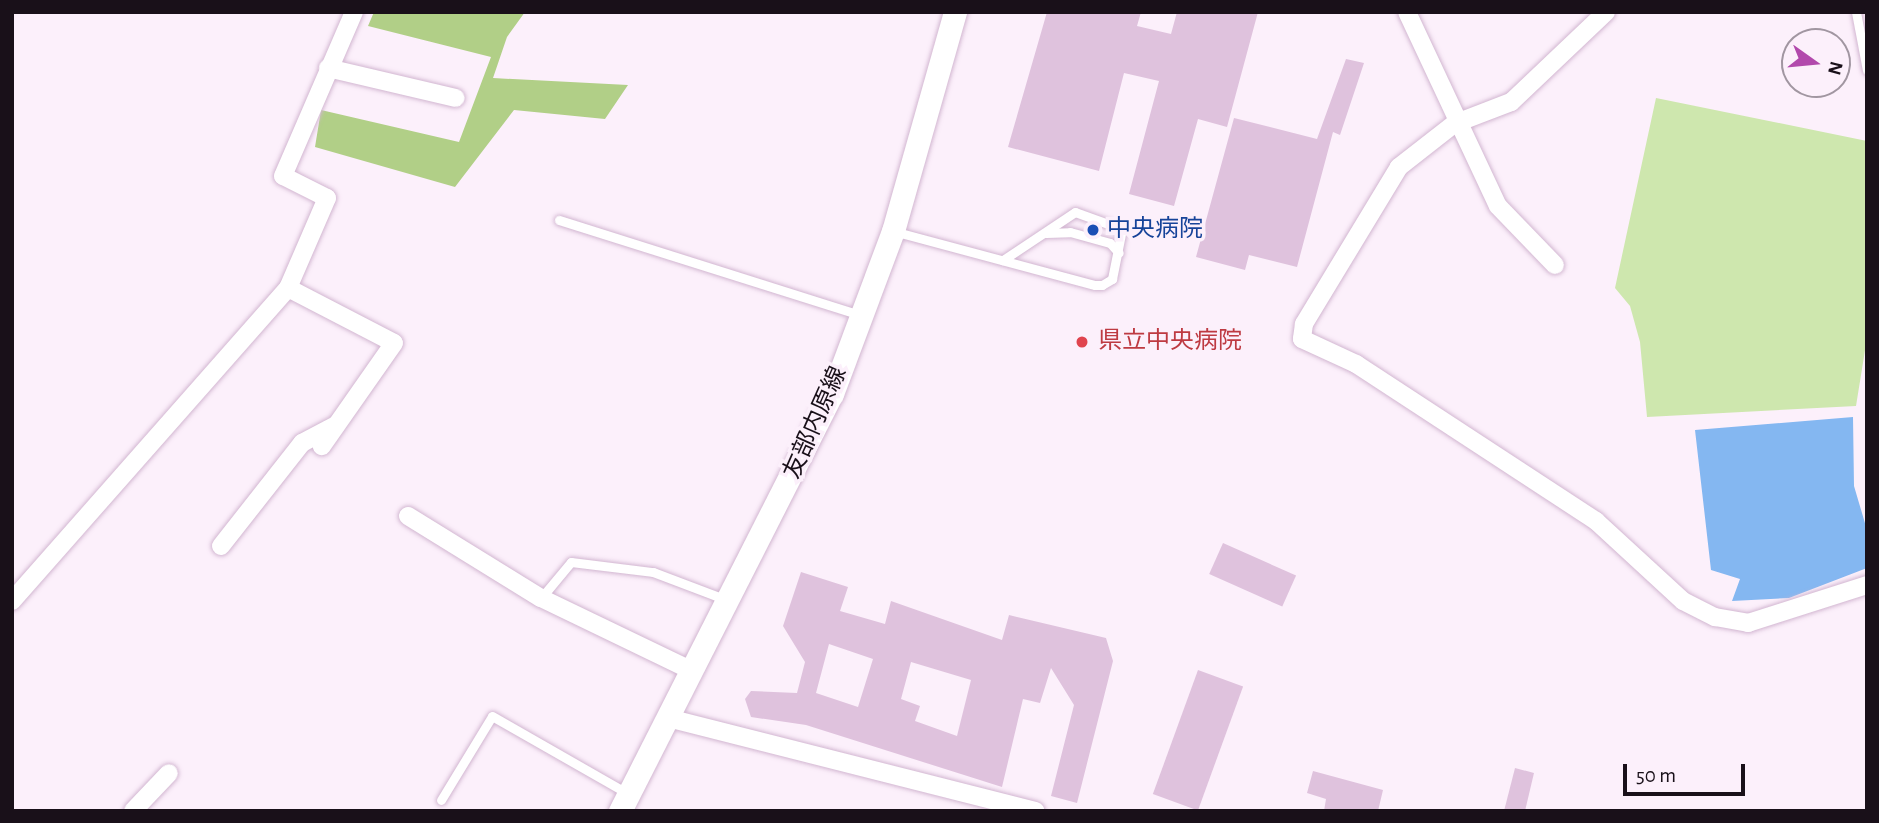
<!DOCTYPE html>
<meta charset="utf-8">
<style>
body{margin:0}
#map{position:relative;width:1879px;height:823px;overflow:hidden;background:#fcf0fb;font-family:"Alegreya Sans","Noto Sans JP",sans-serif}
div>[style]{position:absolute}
.green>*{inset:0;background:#cee7ae}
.forest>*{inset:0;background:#b1cf87}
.water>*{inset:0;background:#84b7f1}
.building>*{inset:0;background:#dfc2dd;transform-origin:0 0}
.roads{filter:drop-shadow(0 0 2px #d2b6d1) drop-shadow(0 0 2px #d2b6d1)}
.service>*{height:9px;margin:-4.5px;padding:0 4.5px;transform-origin:4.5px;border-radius:4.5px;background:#fff}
.minor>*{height:18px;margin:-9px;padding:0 9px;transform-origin:9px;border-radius:9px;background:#fff}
.secondary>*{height:23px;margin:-11.5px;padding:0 11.5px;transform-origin:11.5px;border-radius:11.5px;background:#fff}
.dots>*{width:19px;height:19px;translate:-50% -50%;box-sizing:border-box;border:4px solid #fcf0fb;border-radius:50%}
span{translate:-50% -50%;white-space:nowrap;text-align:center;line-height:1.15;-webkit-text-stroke:7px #fcf0fb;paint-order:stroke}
.transit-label{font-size:24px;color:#164399}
.left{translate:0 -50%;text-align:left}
.health-label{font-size:24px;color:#be3a42}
.street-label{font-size:24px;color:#191019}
.frame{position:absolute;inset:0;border:14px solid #191019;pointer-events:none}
.north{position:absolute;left:1781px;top:28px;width:70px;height:70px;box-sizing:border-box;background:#fcf0fb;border:2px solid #a196a1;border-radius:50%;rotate:105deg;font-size:19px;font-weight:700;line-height:28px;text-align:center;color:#191019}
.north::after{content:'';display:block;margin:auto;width:24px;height:32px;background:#b249ac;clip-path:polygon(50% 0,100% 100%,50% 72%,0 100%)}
.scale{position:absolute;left:1623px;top:764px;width:122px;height:32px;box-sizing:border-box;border:4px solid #191019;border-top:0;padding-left:9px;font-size:21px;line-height:24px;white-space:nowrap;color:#191019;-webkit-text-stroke:5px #fcf0fb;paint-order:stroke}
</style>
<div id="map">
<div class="green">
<i style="clip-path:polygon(1656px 98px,1867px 141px,1867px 338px,1856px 406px,1647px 417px,1640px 342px,1630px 306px,1615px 288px)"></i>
</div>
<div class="forest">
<i style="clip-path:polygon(374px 12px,525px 12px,507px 37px,493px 78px,628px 85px,605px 119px,514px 110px,455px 187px,315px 147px,321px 110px,459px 142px,491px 57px,368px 26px)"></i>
</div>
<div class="water">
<i style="clip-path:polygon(1853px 417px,1854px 486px,1867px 530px,1867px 568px,1789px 598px,1732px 601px,1740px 579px,1711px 570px,1695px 430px)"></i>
</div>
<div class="building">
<i style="clip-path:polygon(1047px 12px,1141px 12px,1137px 26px,1171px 34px,1177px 12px,1258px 12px,1227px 127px,1198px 119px,1174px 206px,1129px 194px,1159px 81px,1124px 73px,1099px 171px,1008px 147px)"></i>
<i style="clip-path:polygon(1346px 59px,1364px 63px,1340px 135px,1333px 132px,1297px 267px,1249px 255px,1245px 270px,1196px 257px,1234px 118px,1317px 139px)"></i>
<i style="left:1223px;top:543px;width:80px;height:34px;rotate:24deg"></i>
<i style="clip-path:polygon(evenodd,801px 572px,848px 587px,840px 611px,885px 624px,891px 601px,1002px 640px,1009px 615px,1106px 638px,1113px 661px,1077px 803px,1051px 796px,1074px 705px,1051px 668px,1040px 703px,1023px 699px,1002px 787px,806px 725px,751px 717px,745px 699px,751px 691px,797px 693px,805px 662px,783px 626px,801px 572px,829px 644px,873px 659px,858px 707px,816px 693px,829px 644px,801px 572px,911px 662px,971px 680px,957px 736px,915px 721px,920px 706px,901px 699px,911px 662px)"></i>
<i style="left:1198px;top:670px;width:48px;height:132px;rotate:20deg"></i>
<i style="clip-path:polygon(1515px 768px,1534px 773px,1525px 811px,1504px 811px)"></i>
<i style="clip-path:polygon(1313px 771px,1383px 790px,1378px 811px,1324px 811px,1326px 799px,1307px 793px)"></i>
</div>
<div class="roads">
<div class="service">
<i style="left:1856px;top:12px;width:59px;rotate:79.3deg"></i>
<i style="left:559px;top:220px;width:317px;rotate:17.5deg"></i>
<i style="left:893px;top:231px;width:209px;rotate:15deg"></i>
<i style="left:1095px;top:285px;width:7px"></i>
<i style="left:1102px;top:285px;width:12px;rotate:-31deg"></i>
<i style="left:1112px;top:279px;width:51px;rotate:-78.7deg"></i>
<i style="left:1122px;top:229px;width:50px;rotate:-160.1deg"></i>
<i style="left:1075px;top:212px;width:87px;rotate:146.3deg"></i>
<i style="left:1046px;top:233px;width:24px;rotate:-2deg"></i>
<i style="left:1070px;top:232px;width:41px;rotate:15.4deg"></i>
<i style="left:1110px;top:243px;width:13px;rotate:48deg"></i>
<i style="left:541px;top:598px;width:47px;rotate:-50.2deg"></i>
<i style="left:571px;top:562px;width:83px;rotate:7deg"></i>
<i style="left:653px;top:572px;width:79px;rotate:20.7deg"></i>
<i style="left:441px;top:800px;width:98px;rotate:-58.7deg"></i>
<i style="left:492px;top:716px;width:155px;rotate:29.7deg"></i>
</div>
<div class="minor">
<i style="left:1407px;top:12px;width:214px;rotate:64.9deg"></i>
<i style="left:1498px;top:206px;width:82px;rotate:46deg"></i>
<i style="left:1606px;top:12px;width:131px;rotate:136.5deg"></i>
<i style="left:1511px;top:102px;width:61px;rotate:158.9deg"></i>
<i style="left:1454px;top:124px;width:70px;rotate:142deg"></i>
<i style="left:1399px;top:167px;width:184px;rotate:121.2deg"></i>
<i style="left:1304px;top:324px;width:15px;rotate:98deg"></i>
<i style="left:1302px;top:339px;width:60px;rotate:24.8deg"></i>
<i style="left:1356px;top:364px;width:287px;rotate:33.2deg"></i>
<i style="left:1596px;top:521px;width:118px;rotate:42.6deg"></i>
<i style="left:1683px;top:601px;width:36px;rotate:27deg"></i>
<i style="left:1715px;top:617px;width:34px;rotate:10deg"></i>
<i style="left:1748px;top:623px;width:125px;rotate:-17.7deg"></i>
<i style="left:328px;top:68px;width:131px;rotate:13.2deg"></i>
<i style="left:288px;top:288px;width:119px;rotate:27.4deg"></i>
<i style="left:394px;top:343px;width:126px;rotate:125deg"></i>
<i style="left:408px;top:516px;width:156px;rotate:31.7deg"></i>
<i style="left:541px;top:598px;width:169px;rotate:25.7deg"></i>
<i style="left:221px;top:546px;width:131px;rotate:-51.8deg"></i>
<i style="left:302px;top:443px;width:36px;rotate:-28deg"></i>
<i style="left:12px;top:601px;width:417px;rotate:-48.6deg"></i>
<i style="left:288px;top:288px;width:98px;rotate:-66.6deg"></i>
<i style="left:327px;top:198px;width:49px;rotate:-153.4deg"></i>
<i style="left:283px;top:176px;width:179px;rotate:-66.6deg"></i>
<i style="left:668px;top:718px;width:379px;rotate:14.2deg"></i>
<i style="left:133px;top:811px;width:52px;rotate:-46.5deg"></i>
</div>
<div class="secondary">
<i style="left:620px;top:811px;width:468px;rotate:-63.1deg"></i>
<i style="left:832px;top:394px;width:174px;rotate:-69.5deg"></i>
<i style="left:893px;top:231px;width:228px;rotate:-74.2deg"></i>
</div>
</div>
<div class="dots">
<i style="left:1093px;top:230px;background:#1a4fb4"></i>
<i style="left:1082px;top:342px;background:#e0444e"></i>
</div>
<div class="transit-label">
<span class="left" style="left:1107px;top:230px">中央病院</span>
</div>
<div class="health-label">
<span class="left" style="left:1098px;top:342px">県立中央病院</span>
</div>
<div class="street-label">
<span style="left:816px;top:423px;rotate:-66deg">友部内原線</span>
</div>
<div class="frame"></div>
<div class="north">N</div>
<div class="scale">50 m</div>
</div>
